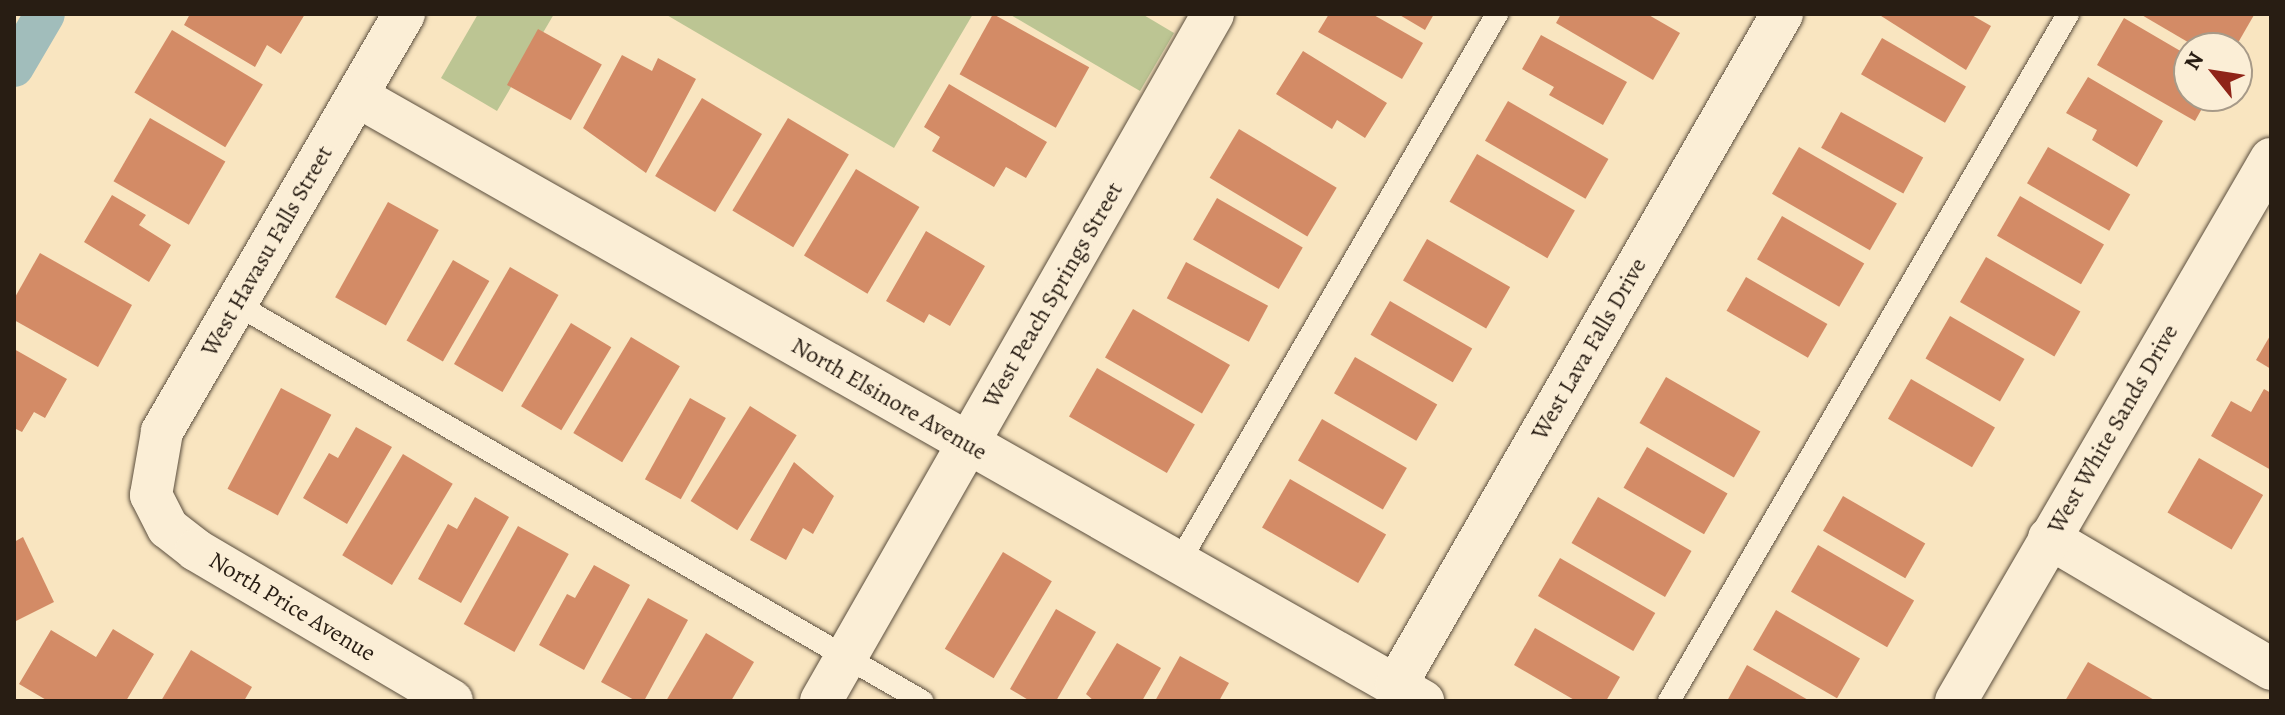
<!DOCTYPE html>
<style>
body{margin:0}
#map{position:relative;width:2285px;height:715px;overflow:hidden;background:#f9e5c0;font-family:Alegreya,serif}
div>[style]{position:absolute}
.green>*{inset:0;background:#bcc593}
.canal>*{height:40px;margin:-20px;padding:0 20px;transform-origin:20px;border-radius:20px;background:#a1bdbb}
.building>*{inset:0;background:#d38b66;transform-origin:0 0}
.roads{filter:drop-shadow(0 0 2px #5c4f3e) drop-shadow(0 0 2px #5c4f3e)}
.lane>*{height:22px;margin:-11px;padding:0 11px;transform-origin:11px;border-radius:11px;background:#fbeed6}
.street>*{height:42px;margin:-21px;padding:0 21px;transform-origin:21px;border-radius:21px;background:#fbeed6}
span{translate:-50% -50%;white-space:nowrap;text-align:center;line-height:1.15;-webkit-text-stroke:8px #fbeed6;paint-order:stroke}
.street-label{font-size:24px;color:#281d13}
.frame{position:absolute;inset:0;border:16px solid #281d13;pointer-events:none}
.north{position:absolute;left:2173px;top:32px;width:80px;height:80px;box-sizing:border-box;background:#fbeed6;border:2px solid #a79a88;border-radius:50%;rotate:300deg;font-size:22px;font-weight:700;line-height:32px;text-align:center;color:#281d13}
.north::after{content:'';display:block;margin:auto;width:28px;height:36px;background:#8f2418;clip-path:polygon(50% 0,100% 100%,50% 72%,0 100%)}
</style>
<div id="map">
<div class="green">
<i style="clip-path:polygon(478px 14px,554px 14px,497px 111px,441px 78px)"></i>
<i style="clip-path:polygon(665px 14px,973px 14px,894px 148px)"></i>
<i style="clip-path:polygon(1009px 14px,1142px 14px,1174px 33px,1140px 91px)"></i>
</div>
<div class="canal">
<i style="left:14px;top:67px;width:61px;rotate:-59.7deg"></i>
</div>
<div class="building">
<i style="clip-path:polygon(190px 14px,305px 14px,281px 54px,267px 45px,255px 67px,184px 25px)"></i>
<i style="left:993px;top:14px;width:110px;height:69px;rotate:29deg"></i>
<i style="clip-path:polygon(1329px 14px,1372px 14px,1423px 43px,1402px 79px,1318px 32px)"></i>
<i style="clip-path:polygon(1398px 14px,1434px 14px,1425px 30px)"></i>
<i style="clip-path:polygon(1561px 14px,1647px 14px,1680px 33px,1653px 80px,1556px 23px)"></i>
<i style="clip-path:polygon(1878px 14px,1970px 14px,1991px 26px,1966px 70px)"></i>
<i style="clip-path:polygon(2140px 14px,2252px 14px,2254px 15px,2235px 48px,2198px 48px)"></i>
<i style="clip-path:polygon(2124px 18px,2189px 56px,2189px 96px,2209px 96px,2195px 121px,2097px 65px)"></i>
<i style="left:538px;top:29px;width:73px;height:64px;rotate:29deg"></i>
<i style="left:172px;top:30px;width:106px;height:73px;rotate:31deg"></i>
<i style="clip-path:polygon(1541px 35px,1627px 82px,1603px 125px,1549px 95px,1554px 87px,1522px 69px)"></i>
<i style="left:1882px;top:38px;width:97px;height:42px;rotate:30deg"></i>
<i style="clip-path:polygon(1303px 51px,1387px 103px,1365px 138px,1337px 120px,1332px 129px,1276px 94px)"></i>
<i style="clip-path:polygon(622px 55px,652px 71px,658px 58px,696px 79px,646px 173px,583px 128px)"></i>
<i style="clip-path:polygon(2088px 77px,2163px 121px,2137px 167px,2092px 140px,2097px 130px,2066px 113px)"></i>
<i style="clip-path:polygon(949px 84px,1047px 142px,1026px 178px,1006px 167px,994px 187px,932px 151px,940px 137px,924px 127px)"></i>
<i style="left:702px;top:98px;width:70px;height:91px;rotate:31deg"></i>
<i style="left:1508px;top:101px;width:116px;height:46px;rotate:30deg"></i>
<i style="left:1841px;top:112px;width:94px;height:41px;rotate:29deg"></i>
<i style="left:150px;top:118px;width:87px;height:73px;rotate:30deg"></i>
<i style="left:788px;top:118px;width:71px;height:108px;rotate:31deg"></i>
<i style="left:1239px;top:129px;width:114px;height:57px;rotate:31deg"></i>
<i style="left:1799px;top:147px;width:113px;height:54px;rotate:30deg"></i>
<i style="left:2048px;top:147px;width:95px;height:42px;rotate:30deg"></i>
<i style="left:1477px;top:154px;width:113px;height:55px;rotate:30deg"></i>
<i style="left:856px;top:169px;width:74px;height:101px;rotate:31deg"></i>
<i style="clip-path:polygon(112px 195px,146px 215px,139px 225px,171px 245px,149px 282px,84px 242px)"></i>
<i style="left:2020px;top:196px;width:97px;height:46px;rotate:30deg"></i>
<i style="left:1217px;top:198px;width:99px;height:48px;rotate:30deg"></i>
<i style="left:388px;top:202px;width:58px;height:109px;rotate:29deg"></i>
<i style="left:1782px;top:216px;width:95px;height:50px;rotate:30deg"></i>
<i style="clip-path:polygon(926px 231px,985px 266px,950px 326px,929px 314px,924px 323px,886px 301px)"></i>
<i style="left:1427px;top:239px;width:96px;height:48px;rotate:30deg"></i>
<i style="clip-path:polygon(40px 253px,132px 305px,98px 367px,14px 320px,14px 299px)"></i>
<i style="left:1986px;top:257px;width:109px;height:52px;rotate:30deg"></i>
<i style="left:453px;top:260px;width:42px;height:93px;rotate:30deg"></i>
<i style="left:1186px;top:262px;width:93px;height:41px;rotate:28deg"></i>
<i style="left:510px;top:267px;width:56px;height:112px;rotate:30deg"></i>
<i style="left:1746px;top:277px;width:94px;height:39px;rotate:30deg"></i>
<i style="left:1390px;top:301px;width:95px;height:39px;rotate:30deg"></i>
<i style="left:1133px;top:309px;width:112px;height:56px;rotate:30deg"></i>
<i style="left:1950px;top:316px;width:86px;height:49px;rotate:30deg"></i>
<i style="left:571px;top:323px;width:47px;height:97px;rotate:31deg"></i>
<i style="clip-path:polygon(2271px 334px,2271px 369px,2256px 360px)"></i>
<i style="left:631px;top:337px;width:57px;height:112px;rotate:31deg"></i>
<i style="clip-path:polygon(14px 349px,67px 379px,45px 418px,34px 412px,22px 432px,14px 428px)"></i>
<i style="left:1355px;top:357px;width:95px;height:42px;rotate:30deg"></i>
<i style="left:1097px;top:368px;width:113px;height:56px;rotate:30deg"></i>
<i style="left:1666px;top:377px;width:109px;height:53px;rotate:30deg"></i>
<i style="left:1911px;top:379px;width:97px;height:46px;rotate:30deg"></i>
<i style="left:281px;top:388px;width:57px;height:114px;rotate:28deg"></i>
<i style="clip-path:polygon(2264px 389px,2271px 393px,2271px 470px,2211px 436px,2231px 401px,2251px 412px)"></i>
<i style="left:690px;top:398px;width:41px;height:93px;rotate:29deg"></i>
<i style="left:750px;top:406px;width:55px;height:112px;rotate:32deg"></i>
<i style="left:1322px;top:419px;width:98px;height:48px;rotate:30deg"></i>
<i style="clip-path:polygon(356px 427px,392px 447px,347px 524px,303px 498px,329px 453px,338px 458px)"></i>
<i style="left:1647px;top:447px;width:93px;height:47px;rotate:30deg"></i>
<i style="left:403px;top:454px;width:58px;height:118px;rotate:31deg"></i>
<i style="left:2199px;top:458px;width:74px;height:63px;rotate:30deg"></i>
<i style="clip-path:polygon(794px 462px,834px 496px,813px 534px,803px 528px,786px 560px,750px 540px)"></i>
<i style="left:1290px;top:479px;width:111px;height:56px;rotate:30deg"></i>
<i style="left:1843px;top:496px;width:95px;height:40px;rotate:30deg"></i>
<i style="clip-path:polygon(475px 497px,509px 517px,461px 603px,418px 579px,448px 524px,457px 529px)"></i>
<i style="left:1598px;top:497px;width:108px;height:53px;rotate:30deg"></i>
<i style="left:518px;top:526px;width:58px;height:112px;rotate:29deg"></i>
<i style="clip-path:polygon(23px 537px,54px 602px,14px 622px,14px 542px)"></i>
<i style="left:1818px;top:545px;width:111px;height:54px;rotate:30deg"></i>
<i style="left:1003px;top:552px;width:57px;height:113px;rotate:31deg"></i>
<i style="left:1560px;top:558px;width:110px;height:44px;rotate:30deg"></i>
<i style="clip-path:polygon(594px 565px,630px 585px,584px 670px,539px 645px,567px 594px,575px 598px)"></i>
<i style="clip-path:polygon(648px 598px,688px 620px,644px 701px,636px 701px,601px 682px)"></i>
<i style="clip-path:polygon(1056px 609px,1096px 632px,1056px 701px,1030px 701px,1010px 689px)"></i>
<i style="left:1776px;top:610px;width:97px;height:46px;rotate:30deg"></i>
<i style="clip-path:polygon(1535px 628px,1620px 677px,1606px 701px,1576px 701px,1514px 665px)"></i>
<i style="clip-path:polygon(113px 629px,154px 654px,126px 701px,48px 701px,19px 684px,51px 630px,96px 657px)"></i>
<i style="clip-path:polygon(706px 633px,754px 662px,731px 701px,666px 701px)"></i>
<i style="clip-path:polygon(1117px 643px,1161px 668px,1142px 701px,1094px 701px,1086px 694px)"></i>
<i style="clip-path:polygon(191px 650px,252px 687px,244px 701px,161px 701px)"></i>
<i style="clip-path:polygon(1180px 656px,1229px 683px,1219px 701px,1155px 701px)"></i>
<i style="clip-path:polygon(2088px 662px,2156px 701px,2065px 701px)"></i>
<i style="clip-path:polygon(1747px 665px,1810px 701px,1727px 701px)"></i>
</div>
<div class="roads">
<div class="lane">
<i style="left:236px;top:304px;width:793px;rotate:30.06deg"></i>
<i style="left:1179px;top:562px;width:634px;rotate:-59.87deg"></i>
<i style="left:1669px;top:701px;width:794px;rotate:-59.85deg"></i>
</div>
<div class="street">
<i style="left:404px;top:14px;width:483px;rotate:120.1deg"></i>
<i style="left:162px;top:432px;width:64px;rotate:99.9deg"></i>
<i style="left:151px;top:495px;width:37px;rotate:63deg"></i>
<i style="left:168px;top:528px;width:36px;rotate:38deg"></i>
<i style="left:196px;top:550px;width:297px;rotate:30.5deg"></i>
<i style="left:357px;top:96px;width:1226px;rotate:29.58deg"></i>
<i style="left:2049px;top:538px;width:258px;rotate:30.5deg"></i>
<i style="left:1396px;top:685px;width:774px;rotate:-60.09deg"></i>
<i style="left:821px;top:701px;width:791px;rotate:-60.29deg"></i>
<i style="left:1956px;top:701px;width:627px;rotate:-59.84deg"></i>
</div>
</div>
<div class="street-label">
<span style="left:267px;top:251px;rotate:-60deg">West Havasu Falls Street</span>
<span style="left:1053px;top:295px;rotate:-60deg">West Peach Springs Street</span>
<span style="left:1589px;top:349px;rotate:-60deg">West Lava Falls Drive</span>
<span style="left:889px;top:399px;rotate:30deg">North Elsinore Avenue</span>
<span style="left:2113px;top:429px;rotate:-60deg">West White Sands Drive</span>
<span style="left:292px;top:607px;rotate:31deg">North Price Avenue</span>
</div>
<div class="frame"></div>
<div class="north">N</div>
</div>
